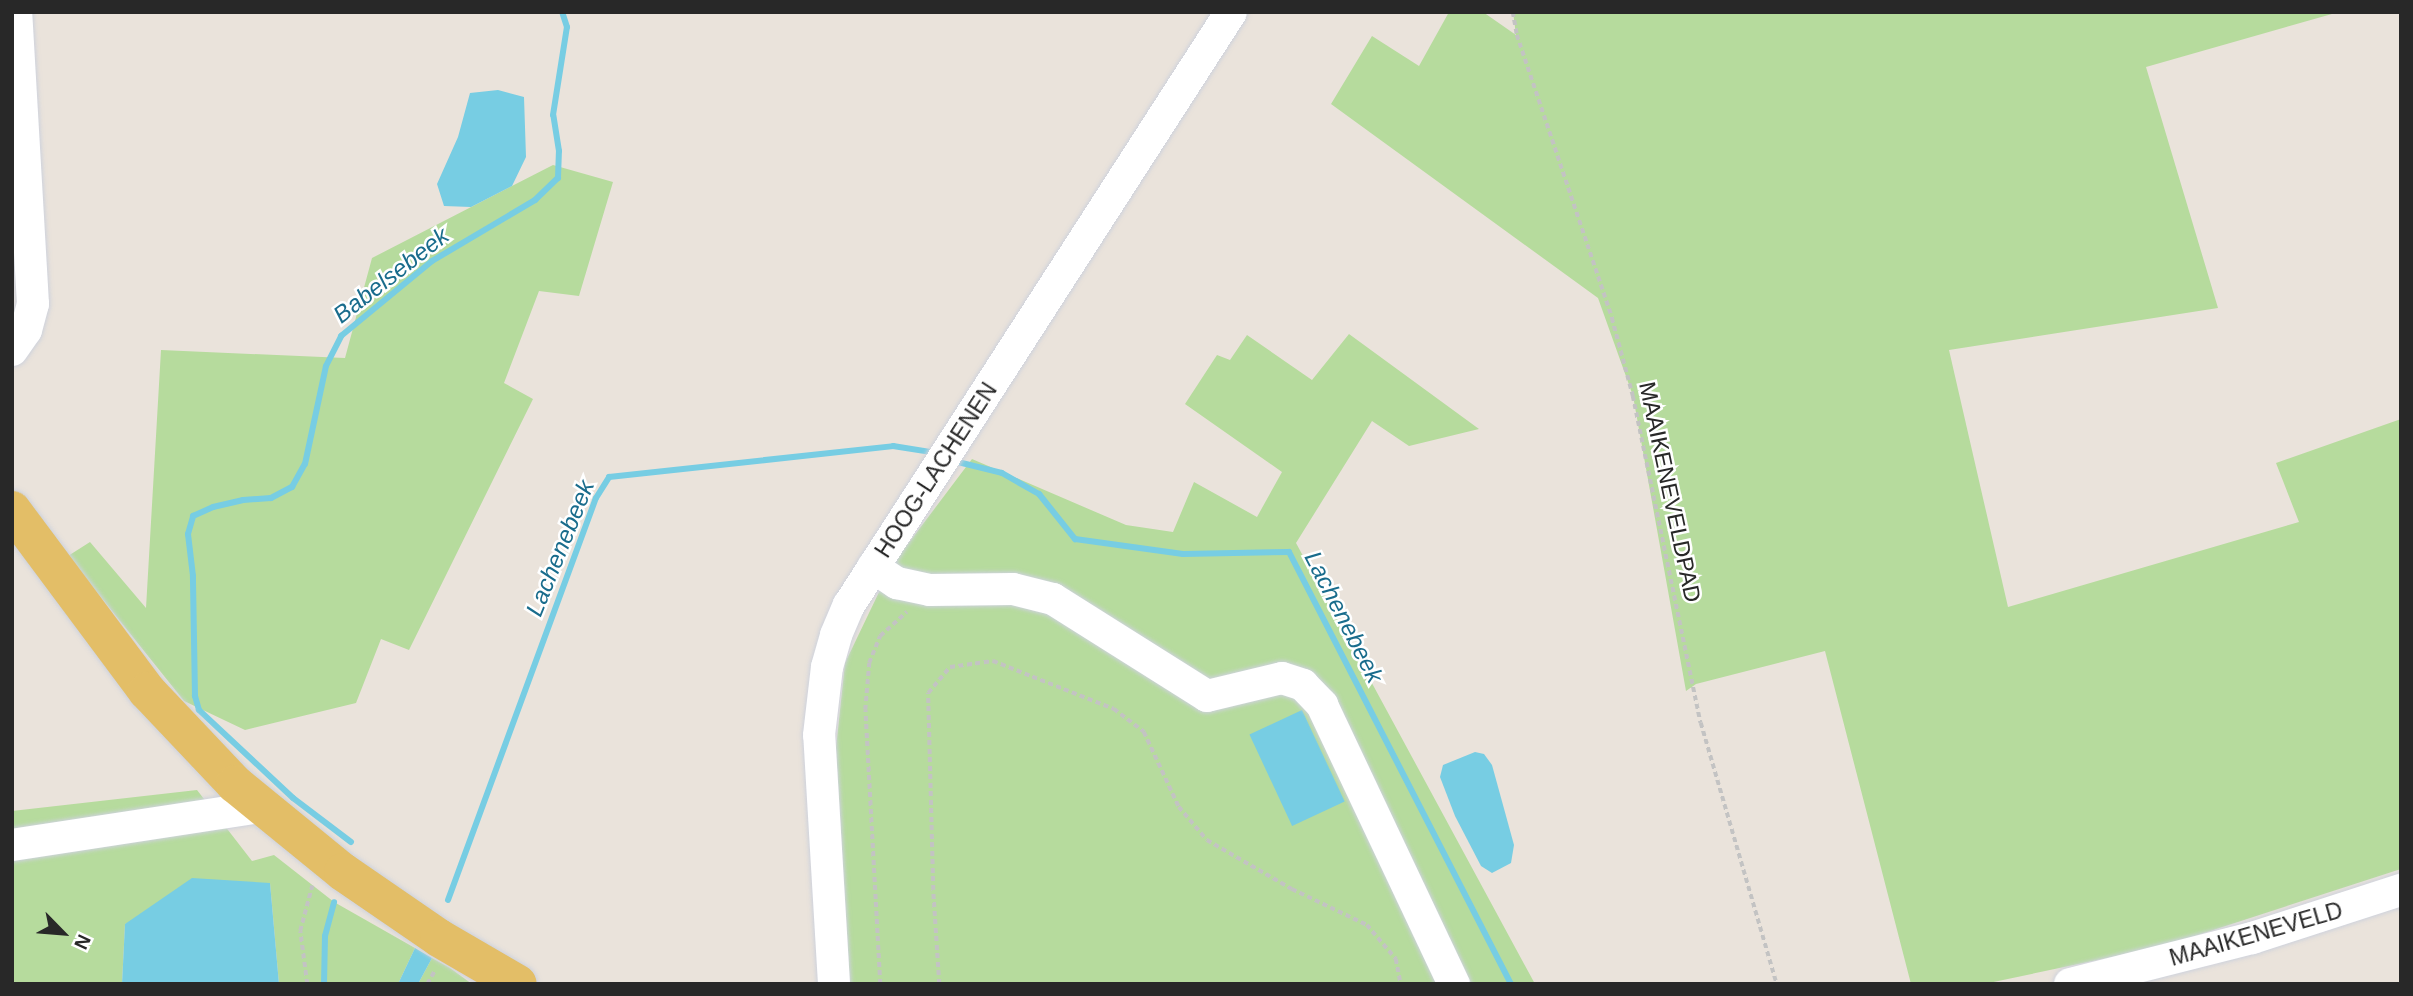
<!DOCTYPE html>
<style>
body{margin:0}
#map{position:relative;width:2413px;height:996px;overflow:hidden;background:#eae3db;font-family:Helvetica,sans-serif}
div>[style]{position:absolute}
.green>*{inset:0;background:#b6db9d}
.water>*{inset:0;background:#77cde3;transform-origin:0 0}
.stream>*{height:6px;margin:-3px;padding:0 3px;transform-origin:3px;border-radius:3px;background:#77cde3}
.path>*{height:3.5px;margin-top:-1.75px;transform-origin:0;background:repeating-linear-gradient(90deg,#c3c3c3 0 5px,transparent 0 8.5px)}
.roads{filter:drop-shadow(0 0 2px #ced2dc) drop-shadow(0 0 2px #ced2dc)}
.minor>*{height:32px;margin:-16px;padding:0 16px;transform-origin:16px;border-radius:16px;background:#fff}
.major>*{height:38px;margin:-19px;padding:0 19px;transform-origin:19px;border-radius:19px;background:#e3be67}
span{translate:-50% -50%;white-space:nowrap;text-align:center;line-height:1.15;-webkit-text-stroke:5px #fff;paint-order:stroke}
.street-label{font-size:23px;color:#282828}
.water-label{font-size:24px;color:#196c8c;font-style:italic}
.frame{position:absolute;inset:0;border:14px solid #282828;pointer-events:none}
.north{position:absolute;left:28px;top:898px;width:70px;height:70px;-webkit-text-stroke:5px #fff;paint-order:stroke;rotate:115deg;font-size:19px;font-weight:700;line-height:28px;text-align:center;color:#282828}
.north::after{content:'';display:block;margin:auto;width:24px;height:32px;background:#282828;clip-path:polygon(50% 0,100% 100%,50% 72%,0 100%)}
</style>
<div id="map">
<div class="green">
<i style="clip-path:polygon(1449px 12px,1483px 12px,1516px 35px,1513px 12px,2339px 12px,2146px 67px,2218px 308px,1949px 350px,2008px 607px,2299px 522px,2276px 463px,2401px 419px,2401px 869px,2164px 946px,1984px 984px,1911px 984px,1825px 651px,1696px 684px,1686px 691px,1633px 396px,1598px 298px,1331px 104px,1372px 36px,1419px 66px)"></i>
<i style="clip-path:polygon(553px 165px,613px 182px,579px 296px,539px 291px,504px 383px,533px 399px,409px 650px,381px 639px,356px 703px,245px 730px,184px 701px,68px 556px,90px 542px,146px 608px,161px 350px,345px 358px,372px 258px)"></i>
<i style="clip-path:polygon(1349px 334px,1479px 429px,1409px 446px,1372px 421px,1296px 543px,1535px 984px,850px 984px,836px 748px,845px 663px,892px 565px,972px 459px,1126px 525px,1173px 532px,1194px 482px,1257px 517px,1282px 472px,1185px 404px,1217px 355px,1230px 360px,1247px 335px,1312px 380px)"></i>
<i style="clip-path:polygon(197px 790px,252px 861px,274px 855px,334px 902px,415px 948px,398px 984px,279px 984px,270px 883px,125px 924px,122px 984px,12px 984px,12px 811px)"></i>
<i style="clip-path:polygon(432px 958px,450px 968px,472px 984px,418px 984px)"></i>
</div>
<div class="water">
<i style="clip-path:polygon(498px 90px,524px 97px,526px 157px,512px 186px,471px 207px,444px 206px,437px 184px,458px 137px,470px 93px)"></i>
<i style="left:1302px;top:710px;width:101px;height:58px;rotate:65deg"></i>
<i style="clip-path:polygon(1475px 752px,1484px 754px,1492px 765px,1514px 845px,1511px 863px,1492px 873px,1481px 866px,1455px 816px,1440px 777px,1443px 765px)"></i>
<i style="clip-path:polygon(192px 878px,270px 883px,279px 984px,122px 984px,125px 924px)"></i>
<i style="clip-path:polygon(415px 948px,432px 958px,418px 984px,398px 984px)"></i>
</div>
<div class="stream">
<i style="left:958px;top:462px;width:45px;rotate:14deg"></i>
<i style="left:1002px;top:473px;width:43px;rotate:29.6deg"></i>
<i style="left:1039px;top:494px;width:58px;rotate:51.3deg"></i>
<i style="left:1075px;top:539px;width:109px;rotate:7.9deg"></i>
<i style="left:1183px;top:554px;width:106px;rotate:-1.1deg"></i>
<i style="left:1289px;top:552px;width:486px;rotate:62.8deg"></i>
<i style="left:351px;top:842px;width:73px;rotate:-142.8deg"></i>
<i style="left:293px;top:798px;width:129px;rotate:-136.9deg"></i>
<i style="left:199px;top:710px;width:15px;rotate:-106deg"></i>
<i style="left:195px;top:696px;width:120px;rotate:-91deg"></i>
<i style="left:193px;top:576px;width:42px;rotate:-96.8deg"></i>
<i style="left:188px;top:534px;width:19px;rotate:-74deg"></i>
<i style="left:193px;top:516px;width:22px;rotate:-24deg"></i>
<i style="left:213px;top:507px;width:31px;rotate:-13deg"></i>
<i style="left:243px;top:500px;width:28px;rotate:-4deg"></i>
<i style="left:271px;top:498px;width:24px;rotate:-28deg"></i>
<i style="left:292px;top:487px;width:26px;rotate:-61deg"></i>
<i style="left:305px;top:464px;width:100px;rotate:-77.9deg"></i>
<i style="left:326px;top:366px;width:34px;rotate:-63deg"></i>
<i style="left:341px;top:336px;width:118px;rotate:-39.5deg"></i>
<i style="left:432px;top:261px;width:120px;rotate:-30.6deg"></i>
<i style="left:535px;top:200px;width:32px;rotate:-44deg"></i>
<i style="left:558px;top:178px;width:27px;rotate:-88deg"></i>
<i style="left:559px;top:151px;width:36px;rotate:-99deg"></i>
<i style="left:553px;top:115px;width:89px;rotate:-81deg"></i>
<i style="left:567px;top:27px;width:16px;rotate:-108deg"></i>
<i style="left:448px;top:900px;width:428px;rotate:-69.8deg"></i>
<i style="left:596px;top:498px;width:25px;rotate:-58deg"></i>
<i style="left:609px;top:477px;width:286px;rotate:-6.2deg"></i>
<i style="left:893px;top:446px;width:39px;rotate:9deg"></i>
<i style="left:324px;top:984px;width:48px;rotate:-88.8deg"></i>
<i style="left:325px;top:936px;width:35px;rotate:-75deg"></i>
</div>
<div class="path">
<i style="left:1513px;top:12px;width:23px;rotate:80deg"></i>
<i style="left:1517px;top:35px;width:299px;rotate:71.4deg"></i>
<i style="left:1612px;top:318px;width:81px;rotate:74.9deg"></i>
<i style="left:1633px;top:396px;width:334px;rotate:78.3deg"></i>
<i style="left:1701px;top:723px;width:272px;rotate:73.8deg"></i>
<i style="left:307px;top:984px;width:53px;rotate:-97.5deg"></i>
<i style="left:300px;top:931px;width:47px;rotate:-75.1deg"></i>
<i style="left:427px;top:984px;width:16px;rotate:-60deg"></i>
<i style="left:880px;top:984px;width:274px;rotate:-93.1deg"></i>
<i style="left:865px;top:710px;width:47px;rotate:-85.1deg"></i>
<i style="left:869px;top:663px;width:29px;rotate:-68deg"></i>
<i style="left:880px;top:636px;width:36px;rotate:-42deg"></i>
<i style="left:939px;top:984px;width:94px;rotate:-93.7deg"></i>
<i style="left:933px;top:890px;width:197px;rotate:-91.5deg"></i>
<i style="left:928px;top:693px;width:34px;rotate:-50deg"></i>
<i style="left:950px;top:667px;width:43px;rotate:-7.9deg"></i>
<i style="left:993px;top:661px;width:130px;rotate:21.6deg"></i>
<i style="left:1114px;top:709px;width:38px;rotate:37deg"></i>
<i style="left:1144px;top:732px;width:83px;rotate:65deg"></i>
<i style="left:1179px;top:807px;width:43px;rotate:49.7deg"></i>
<i style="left:1207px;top:840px;width:98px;rotate:30deg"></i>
<i style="left:1292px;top:889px;width:83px;rotate:25.6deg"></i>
<i style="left:1367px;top:925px;width:45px;rotate:49.5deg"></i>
<i style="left:1396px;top:959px;width:25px;rotate:79deg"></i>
</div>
<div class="roads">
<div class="minor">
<i style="left:12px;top:350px;width:24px;rotate:-55deg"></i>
<i style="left:26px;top:330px;width:27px;rotate:-75deg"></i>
<i style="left:33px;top:304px;width:292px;rotate:-93.3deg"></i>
<i style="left:873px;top:567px;width:29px;rotate:34deg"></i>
<i style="left:897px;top:583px;width:34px;rotate:12deg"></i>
<i style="left:930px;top:590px;width:83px;rotate:-0.7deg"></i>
<i style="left:1013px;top:589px;width:41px;rotate:14deg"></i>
<i style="left:1053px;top:599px;width:182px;rotate:32.2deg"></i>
<i style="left:1207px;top:696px;width:77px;rotate:-13.5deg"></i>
<i style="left:1282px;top:678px;width:22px;rotate:18deg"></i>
<i style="left:1303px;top:685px;width:28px;rotate:46deg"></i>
<i style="left:1322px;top:705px;width:309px;rotate:64.7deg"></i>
<i style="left:12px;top:845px;width:252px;rotate:-8.7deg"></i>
<i style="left:834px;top:984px;width:249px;rotate:-93.4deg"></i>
<i style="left:819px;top:735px;width:68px;rotate:-83.3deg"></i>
<i style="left:827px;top:667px;width:33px;rotate:-74deg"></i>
<i style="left:836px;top:635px;width:33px;rotate:-67deg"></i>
<i style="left:849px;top:605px;width:705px;rotate:-57.21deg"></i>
<i style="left:2070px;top:984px;width:188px;rotate:-14.2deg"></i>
<i style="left:2252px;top:938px;width:157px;rotate:-17.9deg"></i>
</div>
<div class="major">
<i style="left:12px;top:510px;width:226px;rotate:53.3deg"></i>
<i style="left:147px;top:691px;width:128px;rotate:46.6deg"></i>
<i style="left:235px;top:784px;width:139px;rotate:39.2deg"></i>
<i style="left:343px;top:872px;width:116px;rotate:34.5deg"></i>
<i style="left:439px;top:938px;width:91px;rotate:30.2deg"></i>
</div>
</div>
<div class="street-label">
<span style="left:936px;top:470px;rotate:-57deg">HOOG-LACHENEN</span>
<span style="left:1670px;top:492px;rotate:78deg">MAAIKENEVELDPAD</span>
<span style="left:2256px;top:934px;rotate:-16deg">MAAIKENEVELD</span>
</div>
<div class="water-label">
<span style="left:391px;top:275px;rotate:-38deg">Babelsebeek</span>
<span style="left:560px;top:548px;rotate:-68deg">Lachenebeek</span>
<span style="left:1344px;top:617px;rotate:63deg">Lachenebeek</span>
</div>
<div class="frame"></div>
<div class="north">N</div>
</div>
